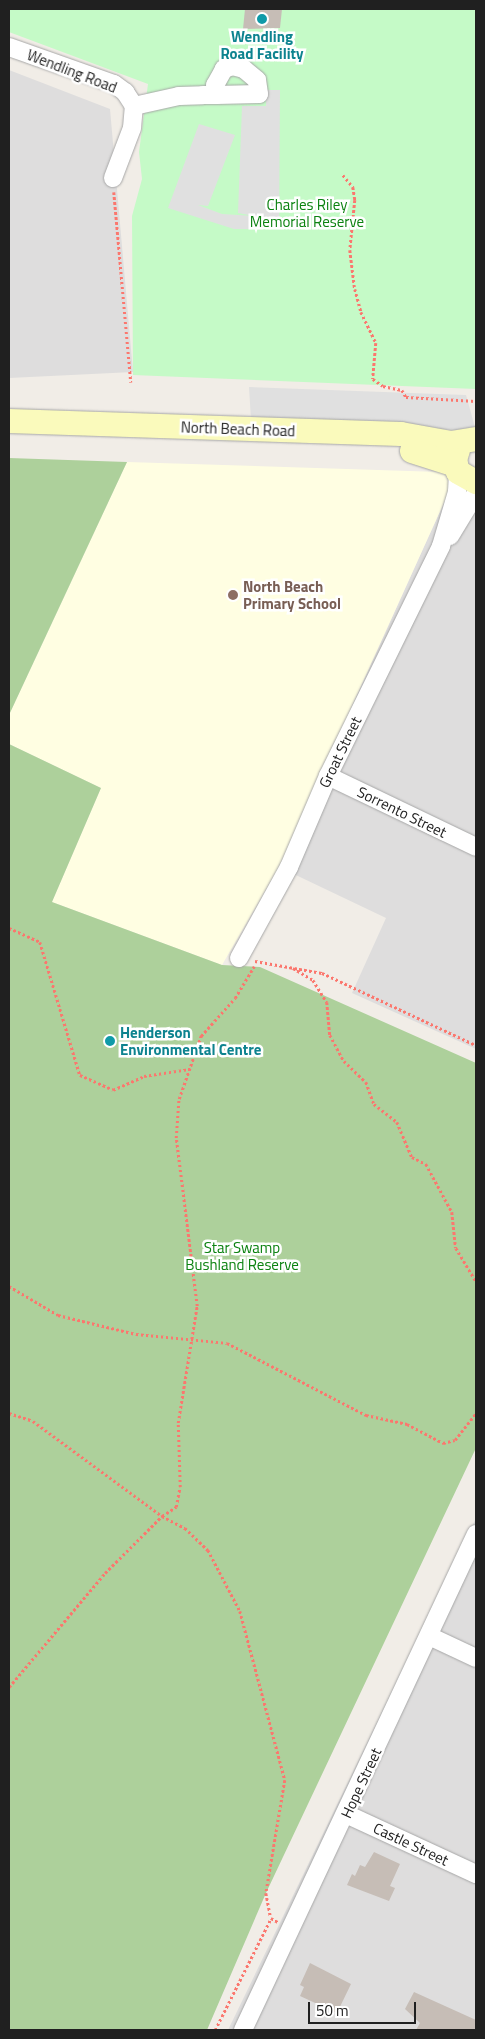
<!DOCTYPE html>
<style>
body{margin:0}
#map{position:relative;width:485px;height:2039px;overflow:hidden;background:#f1ede7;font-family:"Titillium Web",sans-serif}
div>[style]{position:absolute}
.residential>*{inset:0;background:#dedddd}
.education>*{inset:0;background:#fffee2}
.forest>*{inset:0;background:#add09b}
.park>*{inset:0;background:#c5fac7}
.parking>*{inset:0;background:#e0e0e0}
.building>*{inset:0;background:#c6bdb6}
.path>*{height:2.5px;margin-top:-1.25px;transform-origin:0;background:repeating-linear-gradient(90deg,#fb776e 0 2.5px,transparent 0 5px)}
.roads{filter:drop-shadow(0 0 1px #a7a7a7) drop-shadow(0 0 1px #a7a7a7)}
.minor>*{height:18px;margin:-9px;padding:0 9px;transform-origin:9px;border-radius:9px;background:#fff}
.secondary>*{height:24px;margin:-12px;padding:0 12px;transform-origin:12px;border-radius:12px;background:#fafabc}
.dots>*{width:14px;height:14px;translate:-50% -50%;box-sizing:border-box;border:2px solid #fff;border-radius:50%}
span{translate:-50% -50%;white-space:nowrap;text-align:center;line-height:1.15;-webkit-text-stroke:5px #fff;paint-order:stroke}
.culture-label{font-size:15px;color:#0d838f;font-weight:700}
.left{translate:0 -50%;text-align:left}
.street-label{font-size:15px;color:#202020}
.park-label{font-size:15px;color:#0b8210}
.education-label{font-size:15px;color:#785e54;font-weight:700}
.frame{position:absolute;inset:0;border:10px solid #202020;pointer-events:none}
.scale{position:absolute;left:308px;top:2002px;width:108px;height:22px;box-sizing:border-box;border:2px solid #202020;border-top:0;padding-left:6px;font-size:15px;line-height:18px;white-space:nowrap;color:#202020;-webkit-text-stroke:4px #fff;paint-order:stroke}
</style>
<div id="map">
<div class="residential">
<i style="clip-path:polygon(9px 70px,110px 109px,133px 372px,9px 378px)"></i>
<i style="clip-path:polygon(456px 476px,476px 484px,476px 1049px,352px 993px,386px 918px,279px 867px)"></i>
<i style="clip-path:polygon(476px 1511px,476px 2030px,228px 2030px,476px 1518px)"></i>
</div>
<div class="education">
<i style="clip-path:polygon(127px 462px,440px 472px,456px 476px,279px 867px,222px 965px,52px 902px,101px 788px,9px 744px,9px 715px)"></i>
</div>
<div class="forest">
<i style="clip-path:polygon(9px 458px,127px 462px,9px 715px)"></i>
<i style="clip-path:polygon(9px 744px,101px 788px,52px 902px,222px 965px,260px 967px,476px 1063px,476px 1448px,266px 1893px,207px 2030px,9px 2030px)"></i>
</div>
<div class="park">
<i style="clip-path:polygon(9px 9px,476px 9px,476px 389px,133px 375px,132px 216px,142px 179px,139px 152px,148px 84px,9px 32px)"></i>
</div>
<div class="parking">
<i style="clip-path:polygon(266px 90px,280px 90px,279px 229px,234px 229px,168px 208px,199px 124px,235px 135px,208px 206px,198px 205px,222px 214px,254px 216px,238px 213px,242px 106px,266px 106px)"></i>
<i style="clip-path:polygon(249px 387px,466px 395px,476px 431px,251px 419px)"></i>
</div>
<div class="building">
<i style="clip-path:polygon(245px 9px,282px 9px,280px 28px,243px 29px)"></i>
<i style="clip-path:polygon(374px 1852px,400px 1864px,390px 1886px,395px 1888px,389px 1901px,347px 1885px,352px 1874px,355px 1876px,360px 1865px,365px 1867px)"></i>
<i style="clip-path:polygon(310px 1963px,351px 1984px,337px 2013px,300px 1996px,304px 1987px,300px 1985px)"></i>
<i style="clip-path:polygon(414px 1992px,476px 2020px,476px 2030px,416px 2030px,420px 2023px,405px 2009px)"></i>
</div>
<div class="path">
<i style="left:343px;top:175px;width:16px;rotate:50deg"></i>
<i style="left:353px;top:187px;width:13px;rotate:81deg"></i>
<i style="left:355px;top:200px;width:50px;rotate:95.7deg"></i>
<i style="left:350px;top:250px;width:39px;rotate:83deg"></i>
<i style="left:355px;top:289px;width:24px;rotate:75deg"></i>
<i style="left:361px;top:312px;width:34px;rotate:64deg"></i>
<i style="left:376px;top:343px;width:36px;rotate:95deg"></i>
<i style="left:373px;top:379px;width:12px;rotate:35deg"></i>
<i style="left:383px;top:386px;width:19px;rotate:12deg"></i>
<i style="left:402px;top:390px;width:8px;rotate:60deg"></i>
<i style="left:406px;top:397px;width:70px;rotate:3.3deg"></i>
<i style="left:114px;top:192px;width:191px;rotate:84.9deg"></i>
<i style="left:9px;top:928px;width:34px;rotate:24deg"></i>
<i style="left:40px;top:942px;width:139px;rotate:73.3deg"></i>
<i style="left:80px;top:1075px;width:36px;rotate:24deg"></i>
<i style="left:113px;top:1090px;width:34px;rotate:-24deg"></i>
<i style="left:144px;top:1076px;width:47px;rotate:-8.7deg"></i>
<i style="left:255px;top:961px;width:68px;rotate:10.2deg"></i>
<i style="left:322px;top:973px;width:170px;rotate:25.1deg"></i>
<i style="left:293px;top:968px;width:23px;rotate:31deg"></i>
<i style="left:313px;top:980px;width:26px;rotate:58deg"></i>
<i style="left:327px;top:1002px;width:33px;rotate:85deg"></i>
<i style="left:330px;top:1035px;width:30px;rotate:62deg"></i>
<i style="left:344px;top:1061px;width:30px;rotate:44deg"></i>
<i style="left:366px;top:1082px;width:23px;rotate:70deg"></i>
<i style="left:374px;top:1104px;width:29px;rotate:38deg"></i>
<i style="left:397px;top:1122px;width:38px;rotate:67deg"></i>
<i style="left:412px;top:1157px;width:16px;rotate:27deg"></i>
<i style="left:426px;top:1164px;width:55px;rotate:61.6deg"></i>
<i style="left:452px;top:1212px;width:36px;rotate:84deg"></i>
<i style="left:456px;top:1248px;width:39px;rotate:59deg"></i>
<i style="left:9px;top:1286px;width:57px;rotate:30.6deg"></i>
<i style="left:58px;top:1315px;width:80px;rotate:13.7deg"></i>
<i style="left:136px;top:1334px;width:91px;rotate:5.6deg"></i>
<i style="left:227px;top:1343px;width:157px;rotate:27.4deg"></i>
<i style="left:366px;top:1415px;width:42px;rotate:12.4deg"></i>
<i style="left:407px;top:1424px;width:41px;rotate:27.8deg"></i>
<i style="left:443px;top:1443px;width:12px;rotate:-14deg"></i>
<i style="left:455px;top:1440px;width:34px;rotate:-52deg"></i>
<i style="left:9px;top:1413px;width:25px;rotate:18deg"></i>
<i style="left:33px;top:1421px;width:160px;rotate:36.4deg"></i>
<i style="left:162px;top:1516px;width:26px;rotate:28deg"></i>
<i style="left:185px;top:1528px;width:32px;rotate:44deg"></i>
<i style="left:208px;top:1550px;width:69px;rotate:62.3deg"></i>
<i style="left:240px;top:1611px;width:175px;rotate:75.1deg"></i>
<i style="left:285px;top:1780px;width:115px;rotate:99.5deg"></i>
<i style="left:266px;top:1893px;width:25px;rotate:79deg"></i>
<i style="left:271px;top:1918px;width:8px;rotate:30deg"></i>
<i style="left:9px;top:1687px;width:149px;rotate:-49.9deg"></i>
<i style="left:105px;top:1573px;width:81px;rotate:-45deg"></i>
<i style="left:162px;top:1516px;width:17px;rotate:-33deg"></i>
<i style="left:176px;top:1507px;width:20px;rotate:-79deg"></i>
<i style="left:180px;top:1487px;width:64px;rotate:-91.8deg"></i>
<i style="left:178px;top:1423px;width:119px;rotate:-80.8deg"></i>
<i style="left:197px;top:1306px;width:169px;rotate:-97.1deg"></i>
<i style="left:176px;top:1138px;width:39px;rotate:-86deg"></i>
<i style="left:179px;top:1099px;width:67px;rotate:-70.8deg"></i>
<i style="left:201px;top:1036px;width:51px;rotate:-48.2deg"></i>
<i style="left:235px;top:998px;width:37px;rotate:-59deg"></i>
<i style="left:215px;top:2030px;width:125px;rotate:-63.4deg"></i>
</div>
<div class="roads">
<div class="minor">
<i style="left:9px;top:47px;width:111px;rotate:19.4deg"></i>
<i style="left:114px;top:84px;width:14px;rotate:36deg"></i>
<i style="left:125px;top:92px;width:17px;rotate:57deg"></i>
<i style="left:134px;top:106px;width:46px;rotate:-12.5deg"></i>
<i style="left:179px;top:96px;width:24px;rotate:-2deg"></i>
<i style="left:203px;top:95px;width:13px"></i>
<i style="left:216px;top:95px;width:43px;rotate:-1.3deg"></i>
<i style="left:259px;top:94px;width:14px;rotate:-98deg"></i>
<i style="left:257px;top:80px;width:17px;rotate:-140deg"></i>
<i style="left:244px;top:69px;width:12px;rotate:-166deg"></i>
<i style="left:232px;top:66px;width:9px;rotate:159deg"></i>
<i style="left:224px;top:69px;width:18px;rotate:119deg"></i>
<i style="left:215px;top:85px;width:10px;rotate:84deg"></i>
<i style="left:113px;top:178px;width:53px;rotate:-69.2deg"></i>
<i style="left:132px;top:128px;width:22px;rotate:-85deg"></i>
<i style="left:450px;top:536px;width:50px;rotate:-58.8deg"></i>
<i style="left:328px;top:776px;width:164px;rotate:25.6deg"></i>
<i style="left:239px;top:958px;width:104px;rotate:-61.2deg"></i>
<i style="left:289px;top:867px;width:99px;rotate:-66.8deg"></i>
<i style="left:328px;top:776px;width:256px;rotate:-63.8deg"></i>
<i style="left:441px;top:546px;width:56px;rotate:-73.5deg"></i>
<i style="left:457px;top:492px;width:20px;rotate:-87deg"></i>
<i style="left:429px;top:1636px;width:52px;rotate:25.1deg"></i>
<i style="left:346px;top:1814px;width:143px;rotate:24.8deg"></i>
<i style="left:243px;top:2030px;width:548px;rotate:-64.84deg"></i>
</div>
<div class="secondary">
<i style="left:9px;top:421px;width:392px;rotate:1.9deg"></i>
<i style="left:401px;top:434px;width:51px;rotate:10.2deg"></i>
<i style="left:451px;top:443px;width:25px;rotate:-9deg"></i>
<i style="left:458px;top:450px;width:10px;rotate:107deg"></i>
<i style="left:455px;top:460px;width:12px;rotate:76deg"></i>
<i style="left:458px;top:472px;width:21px;rotate:29deg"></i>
<i style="left:412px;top:451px;width:46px;rotate:17.7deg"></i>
</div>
</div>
<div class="dots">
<i style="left:262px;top:19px;background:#0f9aa8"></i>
<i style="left:233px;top:595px;background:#8d6e63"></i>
<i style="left:110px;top:1041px;background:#0f9aa8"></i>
</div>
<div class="culture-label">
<span style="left:262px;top:45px">Wendling<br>Road Facility</span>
<span class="left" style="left:120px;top:1041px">Henderson<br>Environmental Centre</span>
</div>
<div class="street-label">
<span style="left:72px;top:71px;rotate:21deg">Wendling Road</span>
<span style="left:238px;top:429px;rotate:2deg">North Beach Road</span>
<span style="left:340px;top:752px;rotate:-64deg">Groat Street</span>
<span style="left:402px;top:812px;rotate:26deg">Sorrento Street</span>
<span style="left:361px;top:1783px;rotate:-65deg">Hope Street</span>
<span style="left:411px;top:1844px;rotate:25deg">Castle Street</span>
</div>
<div class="park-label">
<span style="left:307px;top:213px">Charles Riley<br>Memorial Reserve</span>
<span style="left:242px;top:1256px">Star Swamp<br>Bushland Reserve</span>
</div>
<div class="education-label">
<span class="left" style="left:243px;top:595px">North Beach<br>Primary School</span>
</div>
<div class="frame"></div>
<div class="scale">50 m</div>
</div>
